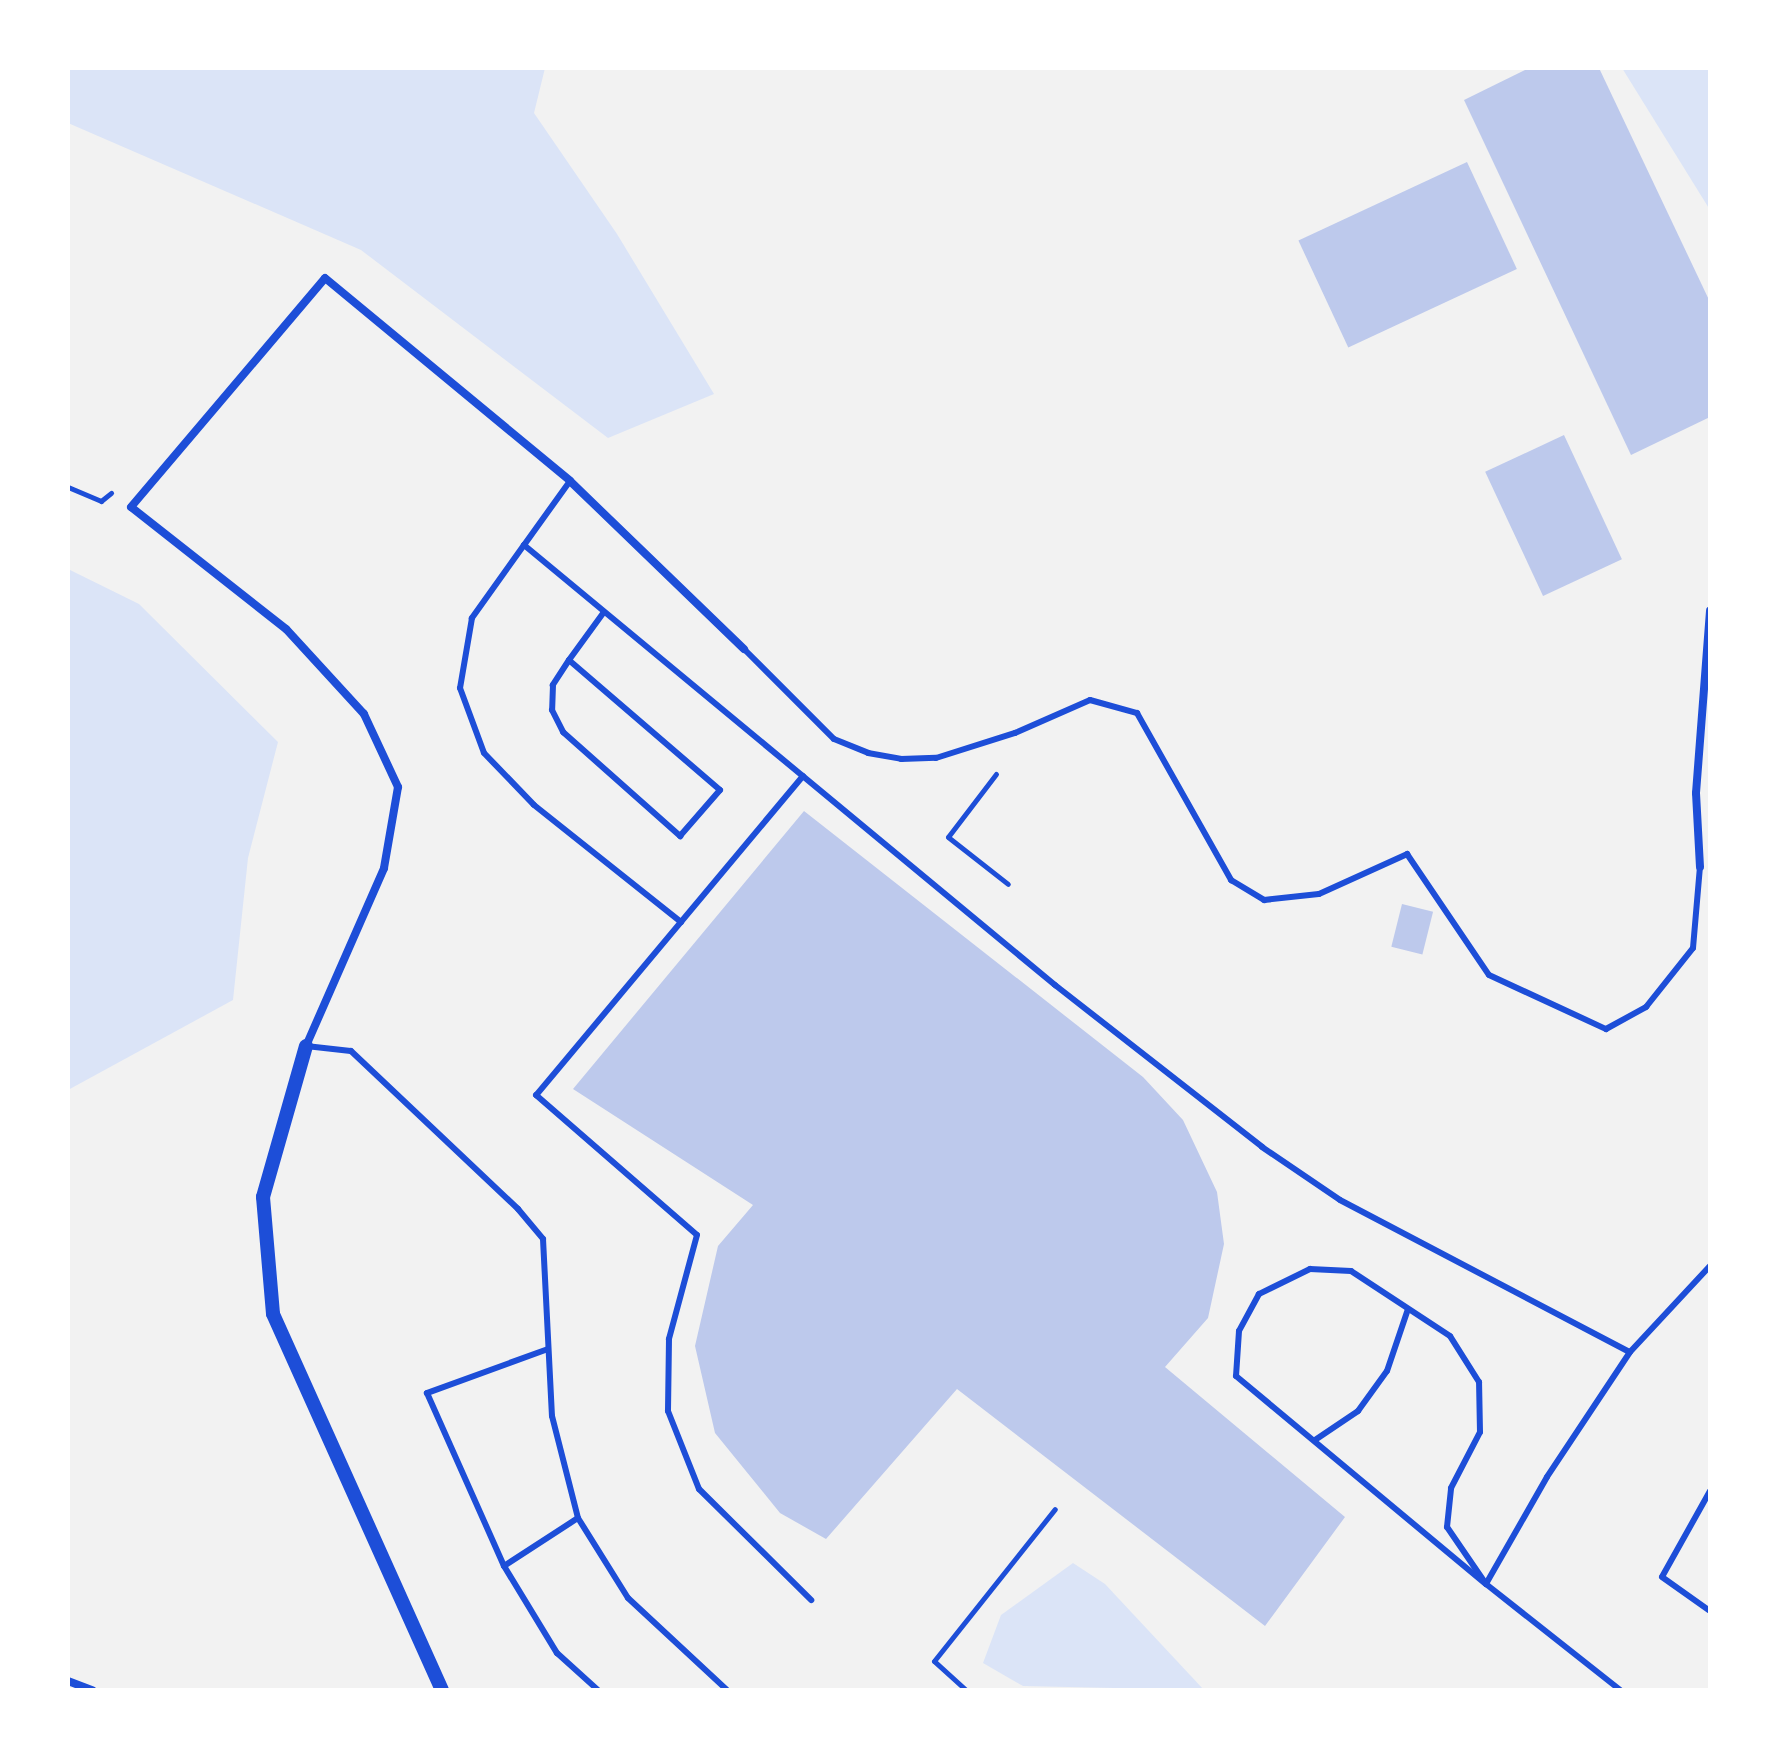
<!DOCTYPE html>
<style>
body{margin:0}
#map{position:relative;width:1778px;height:1758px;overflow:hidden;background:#f2f2f2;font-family:"Archivo Narrow",sans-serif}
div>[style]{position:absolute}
.green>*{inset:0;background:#dbe4f7}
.building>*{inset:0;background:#bdc9ec;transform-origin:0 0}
.path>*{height:5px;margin:-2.5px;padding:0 2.5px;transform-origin:2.5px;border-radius:2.5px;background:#1d4ed8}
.service>*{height:6px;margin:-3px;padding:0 3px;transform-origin:3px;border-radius:3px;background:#1d4ed8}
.minor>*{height:8px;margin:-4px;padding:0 4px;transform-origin:4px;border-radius:4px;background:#1d4ed8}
.tertiary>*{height:14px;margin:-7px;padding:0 7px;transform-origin:7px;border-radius:7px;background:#1d4ed8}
span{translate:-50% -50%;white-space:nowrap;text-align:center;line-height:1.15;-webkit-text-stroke:8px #fff;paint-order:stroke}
.frame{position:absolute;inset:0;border:70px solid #fff;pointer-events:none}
</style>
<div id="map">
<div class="green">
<i style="clip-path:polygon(68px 68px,545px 68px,534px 113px,617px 234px,714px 394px,608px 438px,361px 250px,68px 123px)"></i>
<i style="clip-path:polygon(1622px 68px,1710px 68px,1710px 210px)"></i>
<i style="clip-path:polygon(68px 569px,139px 604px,278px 742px,248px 858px,233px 1000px,68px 1090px)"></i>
<i style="clip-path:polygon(1073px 1563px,1105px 1584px,1204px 1690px,1023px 1686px,983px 1663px,1001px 1615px)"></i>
</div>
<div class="building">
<i style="clip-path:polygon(1529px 68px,1599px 68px,1710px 302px,1710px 417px,1631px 455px,1464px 100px)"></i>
<i style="left:1467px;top:162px;width:118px;height:186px;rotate:65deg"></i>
<i style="left:1564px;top:435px;width:137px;height:87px;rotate:65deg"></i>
<i style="clip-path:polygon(804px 811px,1143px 1077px,1183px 1120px,1217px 1192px,1224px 1244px,1208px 1318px,1165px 1367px,1345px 1517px,1265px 1626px,957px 1389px,826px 1539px,780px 1513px,715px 1433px,695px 1346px,718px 1246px,753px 1205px,573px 1089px)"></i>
<i style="left:1402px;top:904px;width:32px;height:44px;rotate:14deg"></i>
</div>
<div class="path">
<i style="left:68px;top:487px;width:36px;rotate:23deg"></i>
<i style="left:101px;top:501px;width:13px;rotate:-39deg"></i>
<i style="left:996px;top:774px;width:79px;rotate:127.3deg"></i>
<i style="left:948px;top:837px;width:76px;rotate:38.1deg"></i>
<i style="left:966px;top:1690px;width:43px;rotate:-137.8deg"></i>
<i style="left:934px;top:1661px;width:194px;rotate:-51.5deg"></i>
</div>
<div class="service">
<i style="left:570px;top:481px;width:79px;rotate:125.7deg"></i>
<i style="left:524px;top:545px;width:690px;rotate:39.65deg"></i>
<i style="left:1055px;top:985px;width:263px;rotate:38deg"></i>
<i style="left:1262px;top:1147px;width:94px;rotate:34.2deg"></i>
<i style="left:1340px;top:1200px;width:327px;rotate:27.7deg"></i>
<i style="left:1630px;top:1352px;width:150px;rotate:123.6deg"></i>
<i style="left:1547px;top:1477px;width:123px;rotate:119.7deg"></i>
<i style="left:524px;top:545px;width:90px;rotate:125.5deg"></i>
<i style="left:472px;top:618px;width:71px;rotate:99.7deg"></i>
<i style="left:460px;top:688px;width:69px;rotate:69.7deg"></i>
<i style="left:484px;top:753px;width:72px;rotate:46.1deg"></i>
<i style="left:534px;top:805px;width:188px;rotate:38.5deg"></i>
<i style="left:744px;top:649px;width:127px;rotate:45deg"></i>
<i style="left:834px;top:739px;width:37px;rotate:22deg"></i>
<i style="left:868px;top:753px;width:34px;rotate:10deg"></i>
<i style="left:901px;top:759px;width:35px;rotate:-2deg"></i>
<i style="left:936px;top:758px;width:83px;rotate:-17.6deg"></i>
<i style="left:1015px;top:733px;width:82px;rotate:-23.7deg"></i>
<i style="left:1090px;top:700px;width:49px;rotate:15.5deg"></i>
<i style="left:1137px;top:713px;width:192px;rotate:60.6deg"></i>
<i style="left:1231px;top:880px;width:39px;rotate:31deg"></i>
<i style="left:1264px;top:900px;width:55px;rotate:-6.2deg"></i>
<i style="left:1319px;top:894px;width:97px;rotate:-24.4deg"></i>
<i style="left:1407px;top:854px;width:146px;rotate:55.9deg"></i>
<i style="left:1489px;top:975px;width:129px;rotate:24.8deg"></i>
<i style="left:1606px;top:1029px;width:46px;rotate:-28.8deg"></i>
<i style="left:1646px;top:1007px;width:75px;rotate:-51.5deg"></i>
<i style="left:1693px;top:948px;width:81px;rotate:-85.1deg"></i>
<i style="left:569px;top:660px;width:30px;rotate:123deg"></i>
<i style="left:553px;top:685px;width:25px;rotate:92deg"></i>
<i style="left:552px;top:710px;width:25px;rotate:63deg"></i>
<i style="left:563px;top:732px;width:157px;rotate:41.6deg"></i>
<i style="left:680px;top:836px;width:61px;rotate:-49deg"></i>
<i style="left:720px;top:790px;width:199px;rotate:-139.3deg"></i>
<i style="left:569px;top:660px;width:59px;rotate:-53.9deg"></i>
<i style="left:803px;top:776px;width:416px;rotate:129.9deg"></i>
<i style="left:536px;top:1095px;width:213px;rotate:41deg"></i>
<i style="left:697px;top:1235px;width:108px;rotate:105.1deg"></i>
<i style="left:669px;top:1339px;width:72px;rotate:90.8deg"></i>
<i style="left:668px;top:1411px;width:84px;rotate:68.3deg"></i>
<i style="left:699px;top:1489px;width:158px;rotate:44.7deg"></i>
<i style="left:306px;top:1046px;width:45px;rotate:6.3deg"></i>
<i style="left:351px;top:1051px;width:230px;rotate:43.4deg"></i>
<i style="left:518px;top:1209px;width:39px;rotate:50deg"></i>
<i style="left:543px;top:1239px;width:177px;rotate:87.1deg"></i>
<i style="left:552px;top:1416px;width:105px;rotate:75.7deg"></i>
<i style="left:578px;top:1518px;width:94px;rotate:58deg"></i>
<i style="left:628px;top:1598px;width:135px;rotate:42.9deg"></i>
<i style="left:548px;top:1349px;width:129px;rotate:160deg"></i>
<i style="left:427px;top:1393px;width:189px;rotate:66deg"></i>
<i style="left:504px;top:1566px;width:102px;rotate:58.7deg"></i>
<i style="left:557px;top:1653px;width:55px;rotate:42.1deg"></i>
<i style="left:1630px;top:1352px;width:117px;rotate:-47.1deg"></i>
<i style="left:1315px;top:1440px;width:52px;rotate:-34deg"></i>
<i style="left:1358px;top:1411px;width:49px;rotate:-54.1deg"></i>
<i style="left:1387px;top:1371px;width:65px;rotate:-71.3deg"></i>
<i style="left:1710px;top:1491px;width:98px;rotate:119.2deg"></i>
<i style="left:1662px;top:1577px;width:59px;rotate:35.3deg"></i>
<i style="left:504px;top:1566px;width:88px;rotate:-33deg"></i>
<i style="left:1486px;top:1584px;width:69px;rotate:-124.4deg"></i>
<i style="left:1447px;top:1527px;width:39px;rotate:-84deg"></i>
<i style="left:1451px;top:1488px;width:63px;rotate:-62.6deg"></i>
<i style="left:1480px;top:1432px;width:50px;rotate:-91.1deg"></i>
<i style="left:1479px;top:1382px;width:54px;rotate:-122.2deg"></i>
<i style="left:1450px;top:1336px;width:118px;rotate:-146.7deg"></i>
<i style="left:1351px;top:1271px;width:41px;rotate:-177.2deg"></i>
<i style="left:1310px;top:1269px;width:57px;rotate:153.9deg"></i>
<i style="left:1259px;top:1294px;width:42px;rotate:118.4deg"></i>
<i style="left:1239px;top:1331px;width:45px;rotate:93.8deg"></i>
<i style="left:1236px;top:1376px;width:325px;rotate:39.8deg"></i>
<i style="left:1486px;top:1584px;width:171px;rotate:38.3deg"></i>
</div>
<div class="minor">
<i style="left:1700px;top:867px;width:74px;rotate:-93.1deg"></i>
<i style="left:1696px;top:793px;width:183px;rotate:-85.6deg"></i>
<i style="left:306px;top:1046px;width:194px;rotate:-66.3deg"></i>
<i style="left:384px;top:868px;width:82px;rotate:-80.2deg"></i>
<i style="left:398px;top:787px;width:81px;rotate:-115deg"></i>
<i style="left:364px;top:714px;width:115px;rotate:-132.5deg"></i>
<i style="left:286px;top:629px;width:197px;rotate:-141.8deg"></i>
<i style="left:131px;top:507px;width:300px;rotate:-49.7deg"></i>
<i style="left:325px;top:278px;width:318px;rotate:39.6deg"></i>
<i style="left:570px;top:481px;width:242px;rotate:44deg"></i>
<i style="left:68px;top:1681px;width:26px;rotate:21deg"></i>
</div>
<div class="tertiary">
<i style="left:306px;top:1046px;width:157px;rotate:105.9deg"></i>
<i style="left:263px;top:1197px;width:117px;rotate:85.1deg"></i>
<i style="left:273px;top:1314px;width:412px;rotate:65.8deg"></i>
</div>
<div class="frame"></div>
</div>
